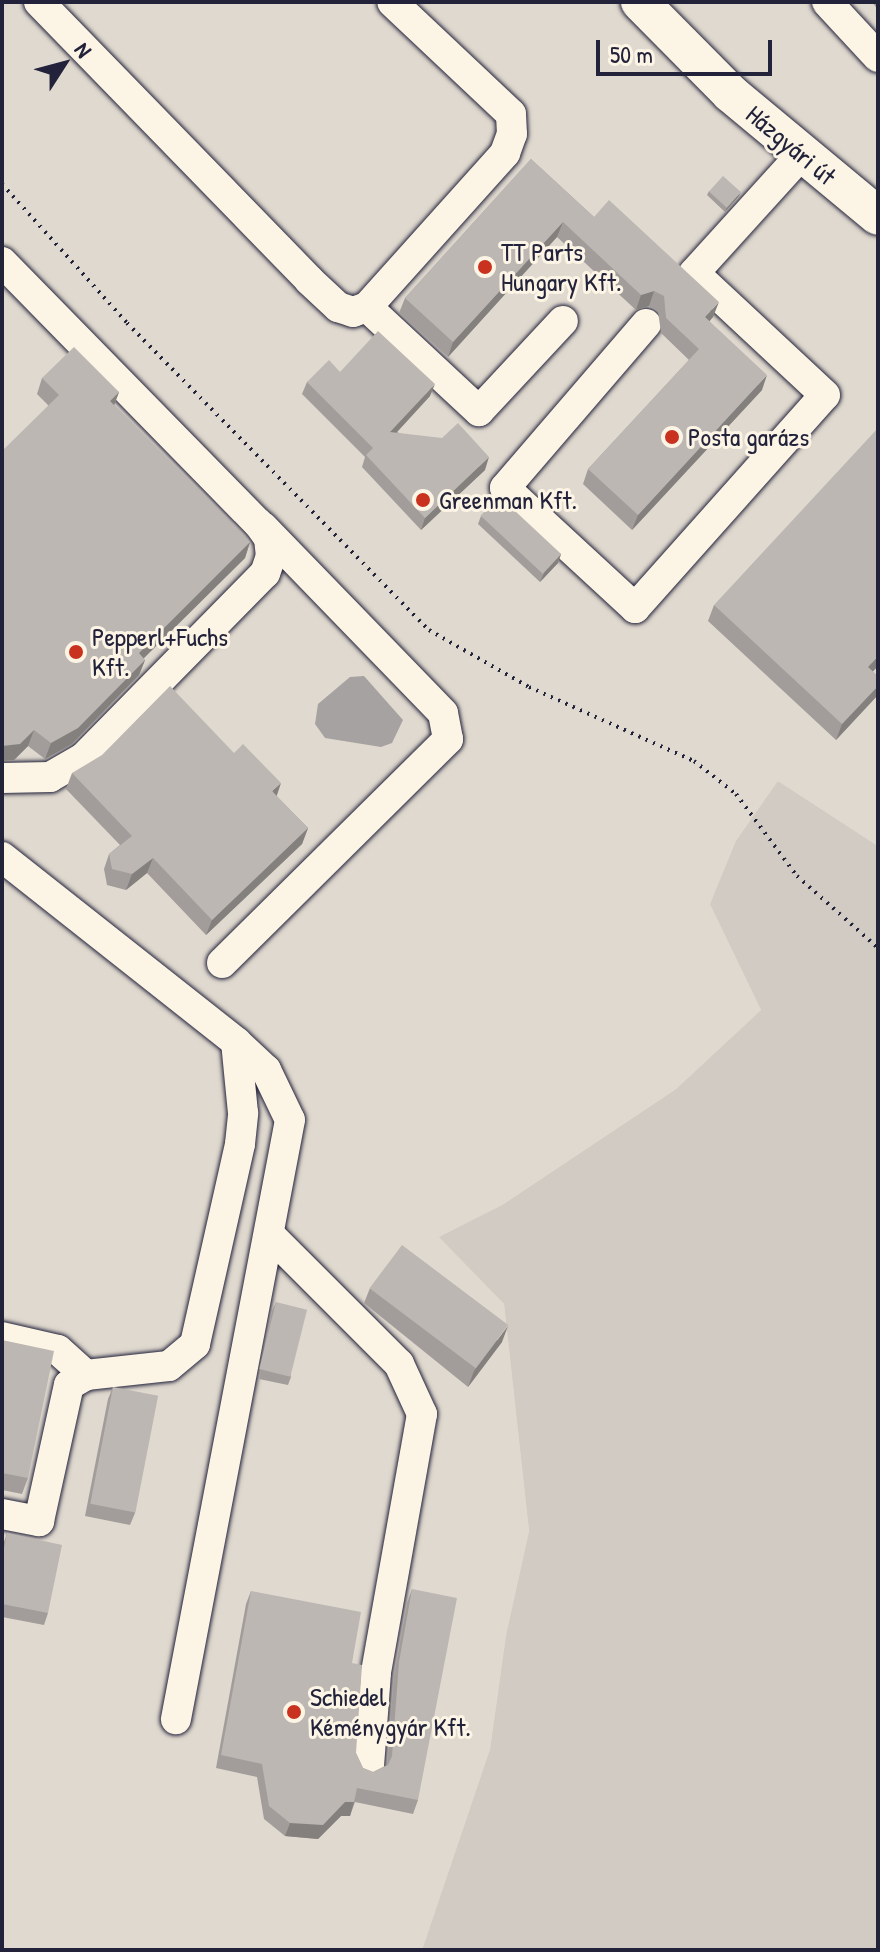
<!DOCTYPE html>
<meta charset="utf-8">
<style>
body{margin:0}
#map{position:relative;width:880px;height:1952px;overflow:hidden;background:#efe8db;font-family:"Patrick Hand",sans-serif}
div>[style]{position:absolute}
.built>*{inset:0;background:#e0d9cf}
.green>*{inset:0;background:#d1cbc3}
.water>*{inset:0;background:#a6a2a2}
.path>*{height:4px;margin-top:-2px;transform-origin:0;background:repeating-linear-gradient(90deg,#22223b 0 2px,transparent 0 8px)}
.roads{filter:drop-shadow(0 0 2px #22223b) drop-shadow(0 0 2px #22223b)}
.minor>*{height:30px;margin:-15px;padding:0 15px;transform-origin:15px;border-radius:15px;background:#fcf5e5}
.major>*{height:38px;margin:-19px;padding:0 19px;transform-origin:19px;border-radius:19px;background:#fcf5e5}
.wall>*{inset:0;background:#a29d9a}
.shaded-wall>*{inset:0;background:#84807d}
.building>*{inset:0;background:#bcb7b3;transform-origin:0 0}
.dots>*{width:22px;height:22px;translate:-50% -50%;box-sizing:border-box;border:4px solid #fcf5e5;border-radius:50%}
span{translate:-50% -50%;white-space:nowrap;text-align:center;line-height:1.15;-webkit-text-stroke:6px #fcf5e5;paint-order:stroke}
.street-label{font-size:26px;color:#22223b}
.poi-label{font-size:26px;color:#22223b}
.left{translate:0 -50%;text-align:left}
.frame{position:absolute;inset:0;border:4px solid #22223b;pointer-events:none}
.north{position:absolute;left:24px;top:24px;width:80px;height:80px;-webkit-text-stroke:6px #fcf5e5;paint-order:stroke;rotate:54deg;font-size:22px;font-weight:700;line-height:32px;text-align:center;color:#22223b}
.north::after{content:'';display:block;margin:auto;width:28px;height:36px;background:#22223b;clip-path:polygon(50% 0,100% 100%,50% 72%,0 100%)}
.scale{position:absolute;left:596px;top:40px;width:176px;height:36px;box-sizing:border-box;border:4px solid #22223b;border-top:0;padding-left:10px;font-size:24px;line-height:28px;white-space:nowrap;color:#22223b;-webkit-text-stroke:6px #fcf5e5;paint-order:stroke}
</style>
<div id="map">
<div class="built">
<i style="clip-path:polygon(2px 2px,878px 2px,878px 846px,778px 781px,710px 903px,761px 1010px,676px 1089px,502px 1205px,440px 1237px,504px 1304px,529px 1531px,506px 1635px,490px 1749px,422px 1950px,2px 1950px)"></i>
</div>
<div class="green">
<i style="clip-path:polygon(778px 781px,878px 846px,878px 1950px,422px 1950px,490px 1749px,506px 1635px,529px 1531px,504px 1304px,439px 1237px,502px 1205px,676px 1089px,761px 1010px,710px 904px,736px 841px)"></i>
</div>
<div class="water">
<i style="clip-path:polygon(364px 676px,403px 720px,392px 743px,381px 747px,325px 738px,315px 724px,318px 704px,350px 677px)"></i>
</div>
<div class="path">
<i style="left:2px;top:184px;width:187px;rotate:48deg"></i>
<i style="left:127px;top:323px;width:431px;rotate:45.5deg"></i>
<i style="left:429px;top:630px;width:115px;rotate:29.7deg"></i>
<i style="left:529px;top:687px;width:181px;rotate:24.2deg"></i>
<i style="left:694px;top:761px;width:53px;rotate:38.2deg"></i>
<i style="left:736px;top:794px;width:102px;rotate:53.4deg"></i>
<i style="left:797px;top:876px;width:108px;rotate:41.6deg"></i>
</div>
<div class="roads">
<div class="minor">
<i style="left:39px;top:2px;width:388px;rotate:45.8deg"></i>
<i style="left:309px;top:280px;width:40px;rotate:43deg"></i>
<i style="left:338px;top:307px;width:16px;rotate:18deg"></i>
<i style="left:353px;top:312px;width:15px;rotate:-20deg"></i>
<i style="left:367px;top:307px;width:207px;rotate:-48.1deg"></i>
<i style="left:505px;top:153px;width:20px;rotate:-70deg"></i>
<i style="left:512px;top:134px;width:20px;rotate:-93deg"></i>
<i style="left:511px;top:114px;width:163px;rotate:-136.7deg"></i>
<i style="left:827px;top:2px;width:75px;rotate:47.2deg"></i>
<i style="left:2px;top:262px;width:366px;rotate:45.6deg"></i>
<i style="left:258px;top:523px;width:19px;rotate:54deg"></i>
<i style="left:269px;top:538px;width:18px;rotate:84deg"></i>
<i style="left:271px;top:556px;width:18px;rotate:109deg"></i>
<i style="left:265px;top:573px;width:260px;rotate:134.5deg"></i>
<i style="left:83px;top:758px;width:38px;rotate:150deg"></i>
<i style="left:50px;top:777px;width:48px;rotate:178.8deg"></i>
<i style="left:367px;top:307px;width:153px;rotate:42.9deg"></i>
<i style="left:479px;top:411px;width:123px;rotate:-47deg"></i>
<i style="left:646px;top:324px;width:216px;rotate:130.7deg"></i>
<i style="left:505px;top:488px;width:177px;rotate:42.7deg"></i>
<i style="left:635px;top:608px;width:285px;rotate:-48.3deg"></i>
<i style="left:825px;top:395px;width:179px;rotate:-137deg"></i>
<i style="left:694px;top:273px;width:158px;rotate:-47.8deg"></i>
<i style="left:2px;top:857px;width:298px;rotate:38.3deg"></i>
<i style="left:236px;top:1042px;width:41px;rotate:43deg"></i>
<i style="left:266px;top:1070px;width:55px;rotate:64.4deg"></i>
<i style="left:290px;top:1120px;width:610px;rotate:100.78deg"></i>
<i style="left:222px;top:963px;width:318px;rotate:-44.7deg"></i>
<i style="left:448px;top:739px;width:26px;rotate:-101deg"></i>
<i style="left:443px;top:713px;width:259px;rotate:-134.1deg"></i>
<i style="left:269px;top:1234px;width:184px;rotate:45deg"></i>
<i style="left:399px;top:1364px;width:55px;rotate:65.3deg"></i>
<i style="left:422px;top:1414px;width:263px;rotate:100.1deg"></i>
<i style="left:376px;top:1673px;width:94px;rotate:94.3deg"></i>
<i style="left:2px;top:1337px;width:57px;rotate:13.1deg"></i>
<i style="left:58px;top:1350px;width:38px;rotate:42deg"></i>
<i style="left:2px;top:1514px;width:38px;rotate:11deg"></i>
<i style="left:39px;top:1521px;width:139px;rotate:-77.6deg"></i>
<i style="left:69px;top:1385px;width:20px;rotate:-30deg"></i>
<i style="left:86px;top:1375px;width:83px;rotate:-6.2deg"></i>
<i style="left:169px;top:1366px;width:34px;rotate:-40deg"></i>
<i style="left:195px;top:1344px;width:205px;rotate:-77.3deg"></i>
<i style="left:240px;top:1144px;width:31px;rotate:-84deg"></i>
<i style="left:243px;top:1113px;width:71px;rotate:-95.6deg"></i>
</div>
<div class="major">
<i style="left:640px;top:2px;width:128px;rotate:45.3deg"></i>
<i style="left:730px;top:93px;width:192px;rotate:39.7deg"></i>
</div>
</div>
<div class="wall">
<i style="clip-path:polygon(872px 2px,878px 2px,878px 10px)"></i>
<i style="clip-path:polygon(531px 159px,594px 217px,713px 317px,709px 322px,762px 390px,632px 530px,583px 484px,588px 469px,689px 360px,661px 333px,658px 311px,649px 306px,636px 310px,557px 237px,448px 357px,399px 313px,405px 298px)"></i>
<i style="clip-path:polygon(709px 191px,739px 196px,725px 212px,707px 195px)"></i>
<i style="clip-path:polygon(340px 372px,430px 396px,397px 432px,485px 470px,421px 530px,362px 467px,365px 457px,302px 394px,307px 382px)"></i>
<i style="clip-path:polygon(42px 378px,119px 392px,114px 405px,250px 542px,245px 558px,143px 658px,145px 660px,139px 675px,72px 744px,45px 759px,28px 746px,14px 760px,48px 405px,37px 394px)"></i>
<i style="clip-path:polygon(481px 516px,561px 554px,558px 563px,540px 582px,478px 524px)"></i>
<i style="clip-path:polygon(714px 605px,878px 666px,873px 671px,877px 696px,836px 740px,708px 621px)"></i>
<i style="clip-path:polygon(234px 753px,308px 828px,302px 844px,206px 935px,147px 873px,126px 890px,107px 885px,104px 869px,109px 854px,120px 845px,66px 789px,72px 773px)"></i>
<i style="clip-path:polygon(370px 1288px,502px 1342px,468px 1387px,364px 1303px)"></i>
<i style="clip-path:polygon(276px 1302px,291px 1377px,288px 1385px,259px 1379px,272px 1311px)"></i>
<i style="clip-path:polygon(2px 1340px,28px 1478px,22px 1494px,2px 1490px)"></i>
<i style="clip-path:polygon(113px 1387px,135px 1513px,130px 1525px,85px 1516px,108px 1399px)"></i>
<i style="clip-path:polygon(7px 1533px,48px 1613px,44px 1625px,2px 1617px,2px 1548px)"></i>
<i style="clip-path:polygon(412px 1589px,418px 1800px,413px 1814px,355px 1802px,350px 1816px,341px 1816px,318px 1839px,285px 1836px,264px 1819px,257px 1777px,216px 1768px,246px 1604px,251px 1591px,352px 1663px,356px 1753px,363px 1768px,373px 1772px,387px 1765px,394px 1675px,407px 1603px)"></i>
</div>
<div class="shaded-wall">
<i style="clip-path:polygon(741px 192px,739px 196px,725px 212px,727px 207px)"></i>
<i style="clip-path:polygon(563px 222px,557px 237px,448px 357px,453px 342px)"></i>
<i style="clip-path:polygon(654px 291px,649px 306px,636px 310px,641px 295px)"></i>
<i style="clip-path:polygon(719px 302px,713px 317px,699px 332px,705px 317px)"></i>
<i style="clip-path:polygon(767px 375px,762px 390px,632px 530px,638px 515px)"></i>
<i style="clip-path:polygon(435px 384px,430px 396px,386px 444px,390px 432px)"></i>
<i style="clip-path:polygon(119px 392px,113px 408px,110px 401px)"></i>
<i style="clip-path:polygon(489px 457px,485px 470px,421px 530px,425px 518px)"></i>
<i style="clip-path:polygon(250px 542px,245px 558px,133px 669px,139px 653px)"></i>
<i style="clip-path:polygon(561px 554px,558px 563px,540px 582px,544px 573px)"></i>
<i style="clip-path:polygon(878px 656px,878px 666px,862px 683px,868px 667px)"></i>
<i style="clip-path:polygon(145px 660px,139px 675px,72px 744px,45px 759px,51px 743px)"></i>
<i style="clip-path:polygon(878px 686px,877px 696px,836px 740px,842px 724px)"></i>
<i style="clip-path:polygon(34px 730px,28px 746px,14px 760px,2px 761px,2px 746px)"></i>
<i style="clip-path:polygon(281px 783px,276px 798px,272px 791px)"></i>
<i style="clip-path:polygon(308px 828px,302px 844px,206px 935px,212px 920px)"></i>
<i style="clip-path:polygon(153px 858px,147px 873px,126px 890px,132px 874px)"></i>
<i style="clip-path:polygon(508px 1326px,502px 1342px,468px 1387px,474px 1371px)"></i>
<i style="clip-path:polygon(345px 1802px,354px 1802px,350px 1816px,341px 1816px,318px 1839px,285px 1836px,290px 1823px)"></i>
</div>
<div class="building">
<i style="clip-path:polygon(531px 159px,594px 217px,609px 200px,719px 302px,705px 317px,767px 375px,638px 515px,588px 469px,699px 349px,666px 318px,664px 296px,654px 291px,641px 295px,563px 222px,453px 342px,405px 298px)"></i>
<i style="left:723px;top:176px;width:24px;height:21px;rotate:42deg"></i>
<i style="clip-path:polygon(378px 331px,435px 384px,390px 432px,442px 438px,458px 423px,489px 457px,425px 518px,366px 455px,373px 448px,307px 382px,329px 360px,340px 372px)"></i>
<i style="clip-path:polygon(74px 347px,119px 392px,110px 401px,250px 542px,139px 653px,145px 660px,78px 728px,51px 743px,34px 730px,20px 744px,2px 746px,2px 451px,59px 395px,42px 378px)"></i>
<i style="clip-path:polygon(878px 428px,878px 656px,868px 667px,878px 676px,878px 686px,842px 724px,714px 605px)"></i>
<i style="left:499px;top:496px;width:85px;height:27px;rotate:43deg"></i>
<i style="clip-path:polygon(170px 686px,234px 753px,243px 744px,281px 783px,272px 791px,308px 828px,212px 920px,153px 858px,132px 874px,112px 869px,109px 854px,132px 836px,72px 773px,102px 755px)"></i>
<i style="left:402px;top:1245px;width:133px;height:54px;rotate:37deg"></i>
<i style="left:276px;top:1302px;width:32px;height:69px;rotate:14deg"></i>
<i style="clip-path:polygon(2px 1340px,54px 1351px,28px 1478px,2px 1473px)"></i>
<i style="left:113px;top:1387px;width:46px;height:119px;rotate:11deg"></i>
<i style="clip-path:polygon(7px 1533px,62px 1545px,48px 1613px,2px 1604px,2px 1558px)"></i>
<i style="clip-path:polygon(412px 1589px,457px 1598px,418px 1800px,357px 1788px,354px 1802px,345px 1802px,323px 1825px,290px 1823px,269px 1806px,262px 1764px,221px 1755px,251px 1591px,361px 1612px,352px 1663px,362px 1665px,356px 1753px,363px 1768px,373px 1772px,388px 1765px,392px 1756px,399px 1662px)"></i>
</div>
<div class="dots">
<i style="left:485px;top:267px;background:#c8321e"></i>
<i style="left:672px;top:437px;background:#c8321e"></i>
<i style="left:423px;top:500px;background:#c8321e"></i>
<i style="left:76px;top:652px;background:#c8321e"></i>
<i style="left:294px;top:1712px;background:#c8321e"></i>
</div>
<div class="street-label">
<span style="left:791px;top:145px;rotate:40deg">Házgyári út</span>
</div>
<div class="poi-label">
<span class="left" style="left:501px;top:267px">TT Parts<br>Hungary Kft.</span>
<span class="left" style="left:688px;top:437px">Posta garázs</span>
<span class="left" style="left:439px;top:500px">Greenman Kft.</span>
<span class="left" style="left:92px;top:652px">Pepperl+Fuchs<br>Kft.</span>
<span class="left" style="left:310px;top:1712px">Schiedel<br>Kéménygyár Kft.</span>
</div>
<div class="frame"></div>
<div class="north">N</div>
<div class="scale">50 m</div>
</div>
